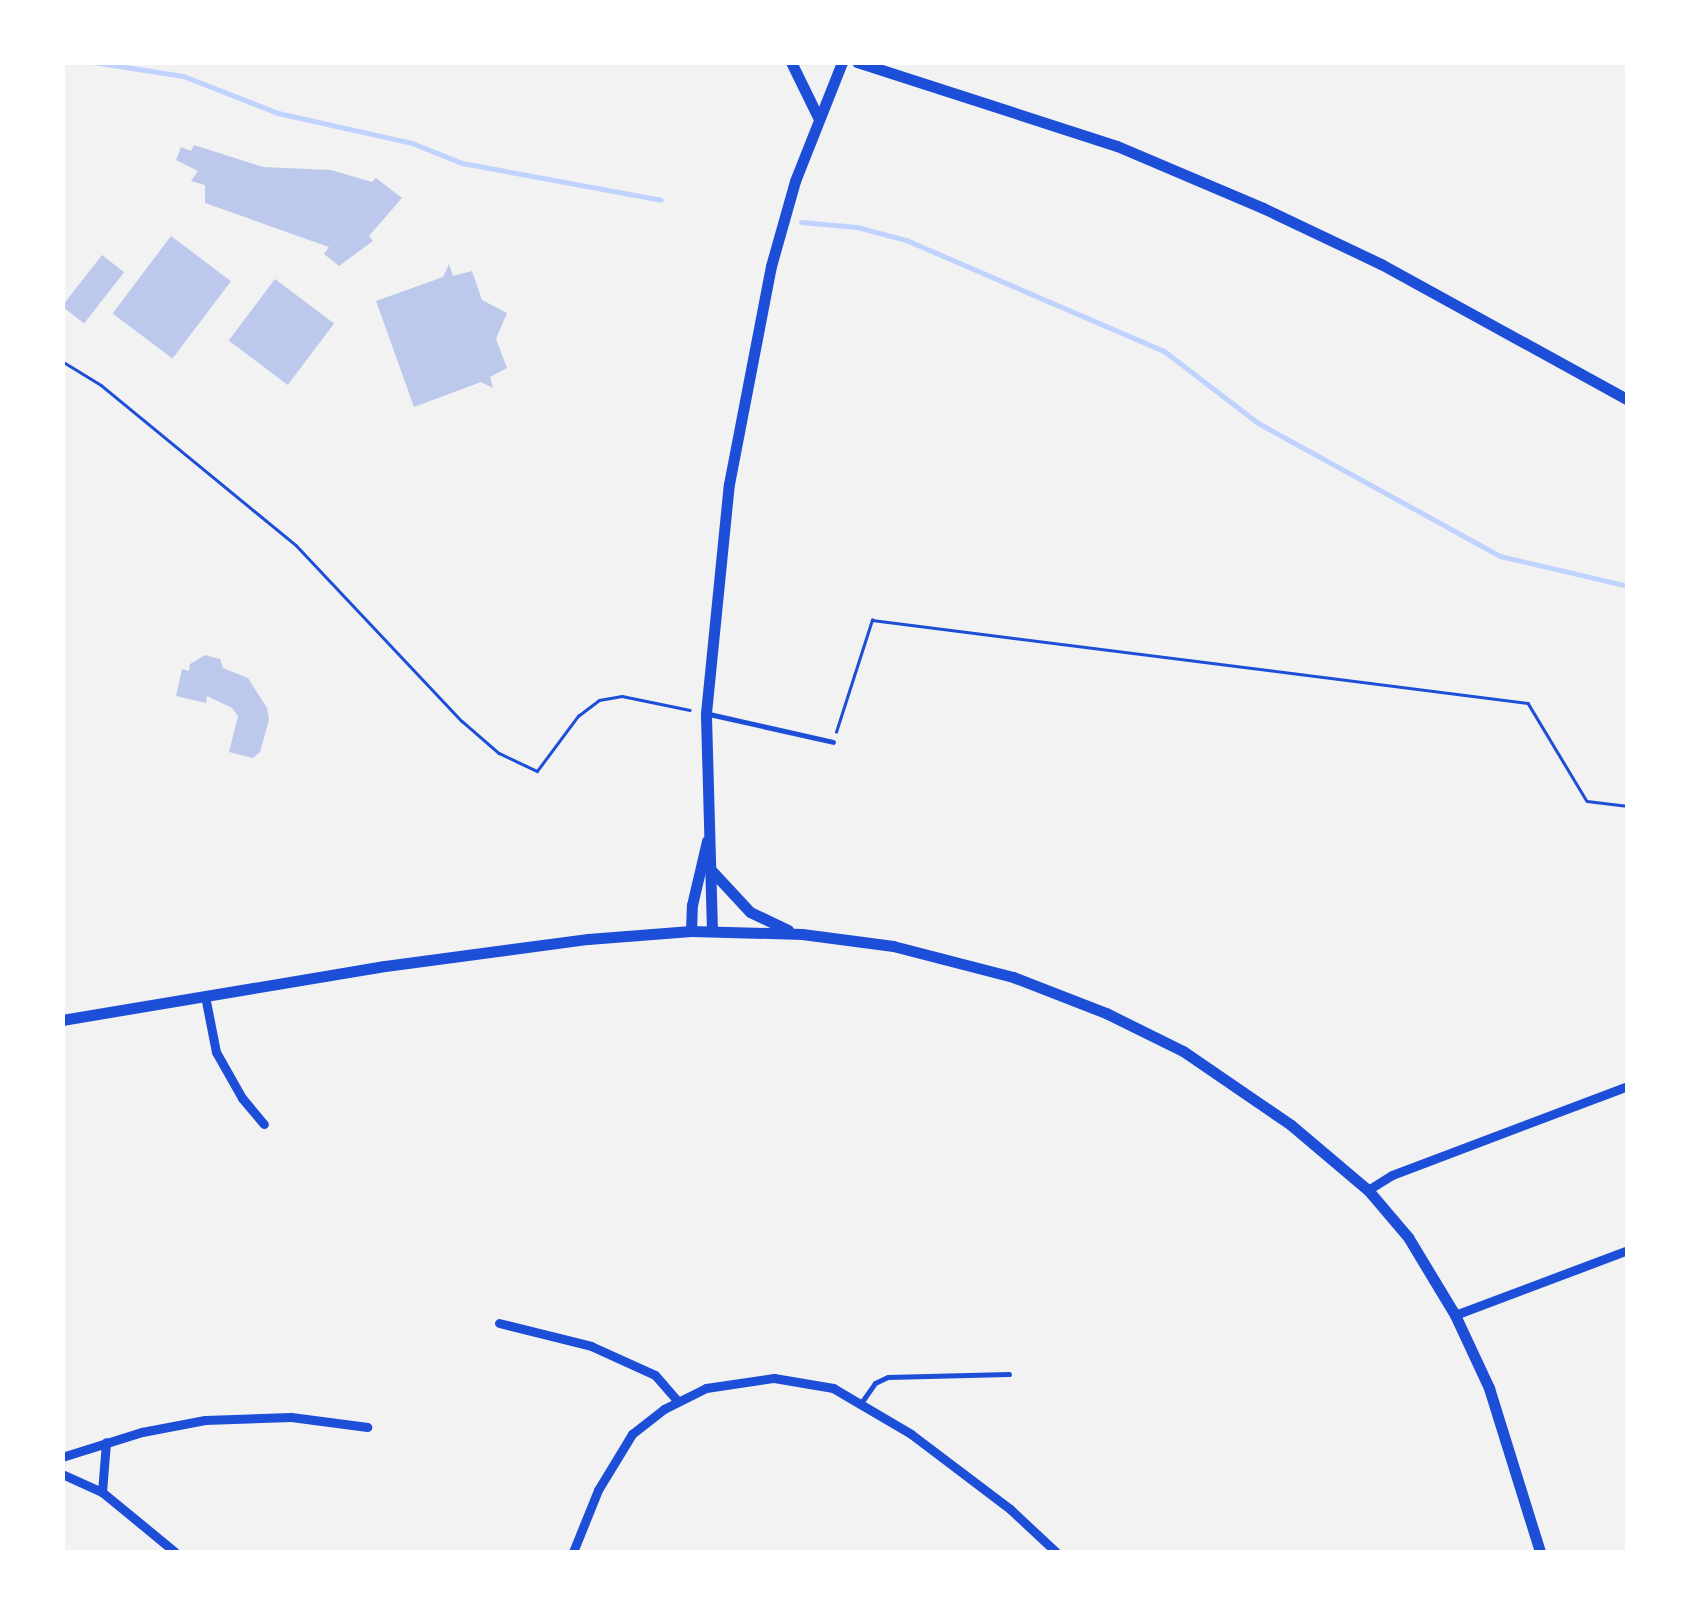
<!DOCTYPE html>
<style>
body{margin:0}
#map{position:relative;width:1690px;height:1615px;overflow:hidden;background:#f2f2f2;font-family:"Varela Round",sans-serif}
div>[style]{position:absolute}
.stream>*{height:5px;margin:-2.5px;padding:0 2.5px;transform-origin:2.5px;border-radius:2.5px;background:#bfd3fe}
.building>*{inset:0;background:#bdc9ec;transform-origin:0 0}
.path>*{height:2.5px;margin:-1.25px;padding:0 1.25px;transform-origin:1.25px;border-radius:1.25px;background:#1d4ed8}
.service>*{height:5px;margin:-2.5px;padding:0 2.5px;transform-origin:2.5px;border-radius:2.5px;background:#1d4ed8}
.minor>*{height:9px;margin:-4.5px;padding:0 4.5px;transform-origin:4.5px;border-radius:4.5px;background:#1d4ed8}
.tertiary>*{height:11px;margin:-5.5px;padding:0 5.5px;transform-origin:5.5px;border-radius:5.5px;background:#1d4ed8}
span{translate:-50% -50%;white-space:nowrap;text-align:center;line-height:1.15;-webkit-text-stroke:8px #fff;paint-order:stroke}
.frame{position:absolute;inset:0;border:65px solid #fff;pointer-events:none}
</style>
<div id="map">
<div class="stream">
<i style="left:93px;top:62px;width:91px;rotate:8.8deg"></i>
<i style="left:183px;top:76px;width:102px;rotate:21.3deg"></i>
<i style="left:278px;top:113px;width:137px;rotate:12.6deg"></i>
<i style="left:412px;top:143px;width:54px;rotate:21.8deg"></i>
<i style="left:462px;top:163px;width:202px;rotate:10.5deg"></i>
<i style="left:801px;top:222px;width:56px;rotate:5.1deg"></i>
<i style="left:857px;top:227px;width:51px;rotate:14.9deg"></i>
<i style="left:906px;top:240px;width:281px;rotate:23.3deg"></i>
<i style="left:1164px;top:351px;width:118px;rotate:37.5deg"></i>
<i style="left:1258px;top:423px;width:276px;rotate:28.8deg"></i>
<i style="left:1500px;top:556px;width:131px;rotate:13.2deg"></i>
</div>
<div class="building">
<i style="clip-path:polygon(194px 145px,263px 167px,331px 170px,372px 182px,376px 178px,402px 198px,369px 236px,373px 241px,339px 266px,324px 254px,329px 247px,205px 203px,205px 185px,191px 181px,198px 171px,176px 160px,181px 147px,191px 151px)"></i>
<i style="left:171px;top:236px;width:75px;height:97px;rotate:37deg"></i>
<i style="left:102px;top:255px;width:28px;height:65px;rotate:38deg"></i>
<i style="clip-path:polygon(449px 264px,453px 276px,472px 271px,482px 300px,507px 313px,496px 339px,507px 368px,490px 377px,493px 388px,481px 382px,414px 407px,376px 301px,443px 277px)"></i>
<i style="left:275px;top:279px;width:74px;height:77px;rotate:37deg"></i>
<i style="clip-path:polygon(205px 655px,220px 659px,223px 668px,248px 678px,267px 708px,269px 720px,260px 752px,253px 758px,229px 752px,238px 716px,232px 708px,207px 696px,206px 703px,176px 696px,182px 669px,189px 671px,190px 664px)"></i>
</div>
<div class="path">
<i style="left:62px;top:361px;width:46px;rotate:31.6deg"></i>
<i style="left:101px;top:385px;width:252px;rotate:39.4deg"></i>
<i style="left:296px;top:545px;width:242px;rotate:46.7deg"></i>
<i style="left:462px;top:721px;width:49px;rotate:40.9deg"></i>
<i style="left:499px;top:753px;width:42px;rotate:25.3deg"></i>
<i style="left:537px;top:771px;width:69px;rotate:-53.3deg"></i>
<i style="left:578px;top:716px;width:26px;rotate:-37deg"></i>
<i style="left:599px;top:700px;width:23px;rotate:-10deg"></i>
<i style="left:622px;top:696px;width:69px;rotate:11.6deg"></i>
<i style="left:836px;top:732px;width:118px;rotate:-72.2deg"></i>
<i style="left:872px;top:620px;width:661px;rotate:7.21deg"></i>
<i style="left:1528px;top:703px;width:114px;rotate:59deg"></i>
<i style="left:1587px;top:801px;width:41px;rotate:7deg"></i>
</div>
<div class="service">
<i style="left:709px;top:714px;width:127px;rotate:12.7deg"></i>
<i style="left:861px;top:1403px;width:24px;rotate:-55deg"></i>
<i style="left:875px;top:1383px;width:14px;rotate:-25deg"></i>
<i style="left:888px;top:1377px;width:121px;rotate:-1.4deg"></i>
</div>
<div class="minor">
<i style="left:205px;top:996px;width:57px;rotate:78.9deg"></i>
<i style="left:216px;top:1052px;width:53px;rotate:60.5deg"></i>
<i style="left:242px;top:1098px;width:34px;rotate:50deg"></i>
<i style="left:1368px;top:1190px;width:28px;rotate:-32deg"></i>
<i style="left:1392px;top:1175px;width:252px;rotate:-20.7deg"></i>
<i style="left:1455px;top:1315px;width:185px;rotate:-20.6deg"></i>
<i style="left:499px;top:1323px;width:95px;rotate:14deg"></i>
<i style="left:591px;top:1346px;width:70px;rotate:24.4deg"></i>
<i style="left:655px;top:1375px;width:35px;rotate:49deg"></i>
<i style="left:62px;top:1457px;width:84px;rotate:-17.4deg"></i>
<i style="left:142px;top:1432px;width:64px;rotate:-10.8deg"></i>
<i style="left:205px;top:1420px;width:86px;rotate:-2deg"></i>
<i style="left:291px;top:1417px;width:77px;rotate:7.5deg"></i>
<i style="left:62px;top:1474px;width:44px;rotate:24.2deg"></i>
<i style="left:102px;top:1492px;width:94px;rotate:39.4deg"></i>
<i style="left:102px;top:1492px;width:50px;rotate:-85.4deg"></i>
<i style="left:573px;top:1552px;width:67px;rotate:-68deg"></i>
<i style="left:598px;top:1490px;width:66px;rotate:-58.7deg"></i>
<i style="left:632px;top:1434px;width:41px;rotate:-38deg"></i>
<i style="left:664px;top:1409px;width:47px;rotate:-26.6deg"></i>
<i style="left:706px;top:1388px;width:69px;rotate:-8.4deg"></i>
<i style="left:774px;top:1378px;width:60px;rotate:9.6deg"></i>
<i style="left:833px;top:1388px;width:91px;rotate:30.5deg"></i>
<i style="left:911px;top:1434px;width:124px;rotate:37.1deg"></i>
<i style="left:1010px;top:1509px;width:63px;rotate:43.1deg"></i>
</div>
<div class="tertiary">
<i style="left:791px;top:62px;width:61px;rotate:63.9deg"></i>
<i style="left:857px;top:62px;width:273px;rotate:17.9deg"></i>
<i style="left:1117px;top:146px;width:159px;rotate:23deg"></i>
<i style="left:1263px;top:208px;width:131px;rotate:25.4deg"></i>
<i style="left:1381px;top:264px;width:282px;rotate:28.8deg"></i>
<i style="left:711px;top:870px;width:57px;rotate:47.1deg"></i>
<i style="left:750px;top:912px;width:42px;rotate:25.3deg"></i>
<i style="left:691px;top:931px;width:26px;rotate:-88deg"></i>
<i style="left:692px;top:905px;width:66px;rotate:-76.8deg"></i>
<i style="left:712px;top:931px;width:218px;rotate:-91.6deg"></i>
<i style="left:706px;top:713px;width:230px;rotate:-84.3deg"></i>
<i style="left:729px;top:484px;width:222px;rotate:-79.1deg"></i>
<i style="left:771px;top:266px;width:88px;rotate:-74.2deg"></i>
<i style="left:795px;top:181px;width:128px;rotate:-68.4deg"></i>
<i style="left:62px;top:1020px;width:327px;rotate:-9.5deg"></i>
<i style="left:385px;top:966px;width:205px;rotate:-7.6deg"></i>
<i style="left:588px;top:939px;width:103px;rotate:-4.4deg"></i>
<i style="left:691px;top:931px;width:111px;rotate:1.5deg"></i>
<i style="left:802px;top:934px;width:92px;rotate:7.5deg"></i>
<i style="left:893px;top:946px;width:124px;rotate:14.5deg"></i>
<i style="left:1013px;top:977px;width:100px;rotate:21.2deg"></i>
<i style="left:1106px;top:1013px;width:86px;rotate:26.3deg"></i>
<i style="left:1183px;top:1051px;width:131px;rotate:34.4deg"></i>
<i style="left:1291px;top:1125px;width:101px;rotate:40.2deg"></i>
<i style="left:1368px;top:1190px;width:62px;rotate:49.6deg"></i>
<i style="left:1408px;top:1237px;width:91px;rotate:58.9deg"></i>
<i style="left:1455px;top:1315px;width:81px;rotate:65deg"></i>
<i style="left:1489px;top:1388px;width:172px;rotate:72.7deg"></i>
</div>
<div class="frame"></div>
</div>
